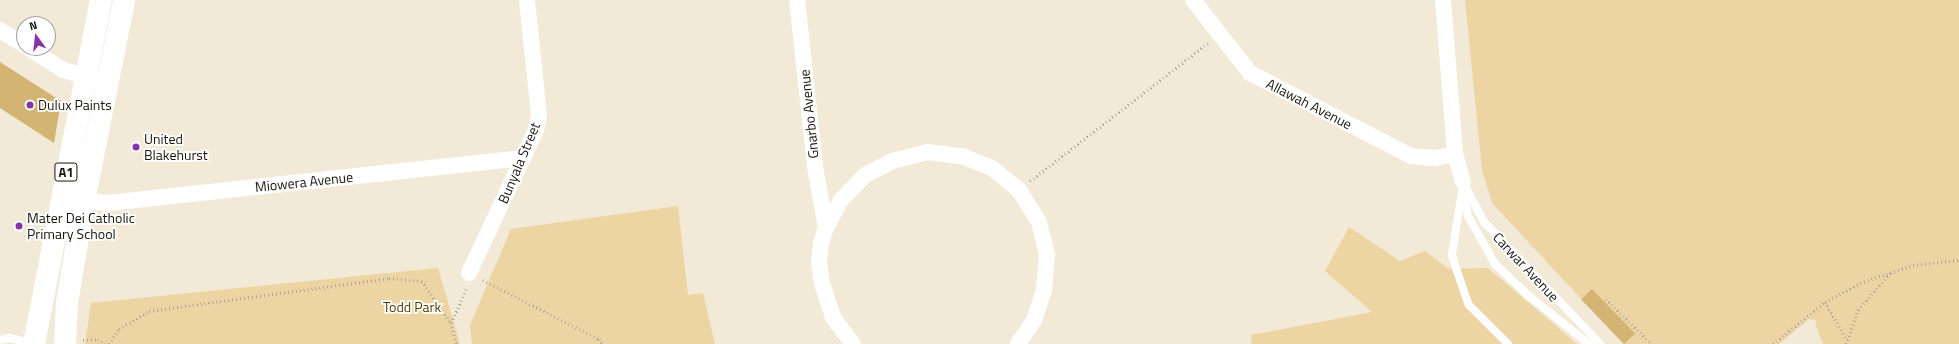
<!DOCTYPE html>
<style>
body{margin:0}
#map{position:relative;width:1959px;height:344px;overflow:hidden;background:#f2e9d7;font-family:"Titillium Web",sans-serif}
div>[style]{position:absolute}
.green>*{inset:0;background:#edd4a3}
.building>*{inset:0;background:#d4b472;transform-origin:0 0}
.path>*{height:2.5px;margin-top:-1.25px;transform-origin:0;background:repeating-linear-gradient(90deg,#afa89a 0 1px,transparent 0 4px)}
.lane>*{height:8px;margin:-4px;padding:0 4px;transform-origin:4px;border-radius:4px;background:#fff}
.street>*{height:16px;margin:-8px;padding:0 8px;transform-origin:8px;border-radius:8px;background:#fff}
.highway>*{height:22px;margin:-11px;padding:0 11px;transform-origin:11px;border-radius:11px;background:#fff}
.dots>*{width:11px;height:11px;translate:-50% -50%;box-sizing:border-box;border:2px solid #fff;border-radius:50%}
span{translate:-50% -50%;white-space:nowrap;text-align:center;line-height:1.15;-webkit-text-stroke:3.5px #fff;paint-order:stroke}
.shield-label span{padding:1px 3px;background:#fff;border:1px solid;border-radius:3px;-webkit-text-stroke-width:0}
.shield-label{font-size:13px;color:#18150f;font-weight:700}
.street-label{font-size:14px;color:#18150f}
.poi-label{font-size:14px;color:#18150f}
.left{translate:0 -50%;text-align:left}
.park-label{font-size:14px;color:#533d06}
.north{position:absolute;left:16px;top:16px;width:40px;height:40px;box-sizing:border-box;background:#fff;border:1px solid #a3a19f;border-radius:50%;rotate:345deg;font-size:11px;font-weight:700;line-height:16px;text-align:center;color:#18150f}
.north::after{content:'';display:block;margin:auto;width:14px;height:18px;background:#8635a5;clip-path:polygon(50% 0,100% 100%,50% 72%,0 100%)}
</style>
<div id="map">
<div class="green">
<i style="clip-path:polygon(1465px 0,1959px 0,1959px 344px,1823px 344px,1815px 323px,1817px 320px,1809px 319px,1779px 344px,1623px 344px,1492px 203px,1482px 170px)"></i>
<i style="clip-path:polygon(678px 206px,688px 295px,703px 293px,715px 344px,472px 344px,470px 325px,511px 229px)"></i>
<i style="clip-path:polygon(1349px 227px,1400px 261px,1425px 251px,1449px 269px,1488px 268px,1577px 344px,1252px 344px,1251px 335px,1372px 312px,1325px 271px)"></i>
<i style="clip-path:polygon(438px 268px,460px 344px,85px 344px,91px 303px)"></i>
</div>
<div class="building">
<i style="clip-path:polygon(0 62px,61px 101px,54px 143px,0 108px)"></i>
<i style="left:1592px;top:289px;width:62px;height:15px;rotate:46deg"></i>
</div>
<div class="path">
<i style="left:1030px;top:181px;width:225px;rotate:-37.8deg"></i>
<i style="left:483px;top:280px;width:130px;rotate:27deg"></i>
<i style="left:599px;top:339px;width:6px;rotate:59deg"></i>
<i style="left:1606px;top:299px;width:64px;rotate:44.4deg"></i>
<i style="left:1825px;top:302px;width:44px;rotate:59.9deg"></i>
<i style="left:451px;top:323px;width:39px;rotate:-66deg"></i>
<i style="left:83px;top:340px;width:15px;rotate:-4deg"></i>
<i style="left:98px;top:339px;width:9px;rotate:36deg"></i>
<i style="left:109px;top:344px;width:18px;rotate:-56deg"></i>
<i style="left:119px;top:329px;width:35px;rotate:-31deg"></i>
<i style="left:149px;top:311px;width:242px;rotate:-7.8deg"></i>
<i style="left:389px;top:278px;width:33px;rotate:5deg"></i>
<i style="left:422px;top:281px;width:51px;rotate:55.4deg"></i>
<i style="left:451px;top:323px;width:22px;rotate:74deg"></i>
<i style="left:1773px;top:344px;width:67px;rotate:-38.9deg"></i>
<i style="left:1825px;top:302px;width:40px;rotate:-28deg"></i>
<i style="left:1860px;top:283px;width:56px;rotate:-18.8deg"></i>
<i style="left:1913px;top:265px;width:46px;rotate:-6.2deg"></i>
<i style="left:1846px;top:344px;width:36px;rotate:-71deg"></i>
<i style="left:1858px;top:310px;width:49px;rotate:-49.1deg"></i>
</div>
<div class="lane">
<i style="left:1463px;top:182px;width:45px;rotate:62.3deg"></i>
<i style="left:1484px;top:222px;width:168px;rotate:46.4deg"></i>
<i style="left:1464px;top:189px;width:27px;rotate:82deg"></i>
<i style="left:1468px;top:216px;width:55px;rotate:60.6deg"></i>
<i style="left:1495px;top:264px;width:47px;rotate:43.3deg"></i>
<i style="left:1529px;top:296px;width:77px;rotate:38.7deg"></i>
<i style="left:1462px;top:191px;width:65px;rotate:98.9deg"></i>
<i style="left:1452px;top:255px;width:17px;rotate:73deg"></i>
<i style="left:1457px;top:271px;width:36px;rotate:71deg"></i>
<i style="left:1469px;top:305px;width:55px;rotate:45deg"></i>
<i style="left:0;top:340px;width:9px;rotate:-13deg"></i>
<i style="left:9px;top:338px;width:25px;rotate:12deg"></i>
</div>
<div class="street">
<i style="left:797px;top:0;width:168px;rotate:83.8deg"></i>
<i style="left:815px;top:167px;width:62px;rotate:79.8deg"></i>
<i style="left:1193px;top:0;width:93px;rotate:52deg"></i>
<i style="left:1250px;top:73px;width:181px;rotate:27.3deg"></i>
<i style="left:1411px;top:156px;width:25px;rotate:5deg"></i>
<i style="left:1436px;top:158px;width:19px;rotate:-12deg"></i>
<i style="left:1443px;top:0;width:154px;rotate:85.5deg"></i>
<i style="left:1455px;top:154px;width:29px;rotate:74deg"></i>
<i style="left:0;top:30px;width:28px;rotate:32deg"></i>
<i style="left:29px;top:48px;width:40px;rotate:32.9deg"></i>
<i style="left:63px;top:70px;width:47px;rotate:14.9deg"></i>
<i style="left:84px;top:201px;width:24px;rotate:5deg"></i>
<i style="left:108px;top:203px;width:418px;rotate:-6.2deg"></i>
<i style="left:469px;top:273px;width:158px;rotate:-64.9deg"></i>
<i style="left:536px;top:130px;width:15px;rotate:-79deg"></i>
<i style="left:539px;top:115px;width:116px;rotate:-96deg"></i>
<i style="left:853px;top:344px;width:34px;rotate:-127deg"></i>
<i style="left:833px;top:317px;width:35px;rotate:-108deg"></i>
<i style="left:822px;top:284px;width:22px;rotate:-98deg"></i>
<i style="left:819px;top:262px;width:19px;rotate:-84deg"></i>
<i style="left:821px;top:243px;width:16px;rotate:-72deg"></i>
<i style="left:826px;top:228px;width:32px;rotate:-62deg"></i>
<i style="left:841px;top:200px;width:35px;rotate:-46deg"></i>
<i style="left:865px;top:175px;width:30px;rotate:-27deg"></i>
<i style="left:892px;top:161px;width:36px;rotate:-14deg"></i>
<i style="left:927px;top:152px;width:35px;rotate:7deg"></i>
<i style="left:962px;top:156px;width:32px;rotate:22deg"></i>
<i style="left:992px;top:168px;width:35px;rotate:39deg"></i>
<i style="left:1019px;top:190px;width:38px;rotate:58deg"></i>
<i style="left:1039px;top:222px;width:34px;rotate:76deg"></i>
<i style="left:1047px;top:255px;width:35px;rotate:95deg"></i>
<i style="left:1044px;top:290px;width:32px;rotate:108deg"></i>
<i style="left:1034px;top:320px;width:29px;rotate:124deg"></i>
</div>
<div class="highway">
<i style="left:34px;top:344px;width:350px;rotate:-79deg"></i>
<i style="left:65px;top:344px;width:41px;rotate:-87.2deg"></i>
<i style="left:67px;top:303px;width:103px;rotate:-80.5deg"></i>
<i style="left:84px;top:201px;width:205px;rotate:-78.7deg"></i>
</div>
<div class="dots">
<i style="left:30px;top:105px;background:#8635a5"></i>
<i style="left:136px;top:147px;background:#8635a5"></i>
<i style="left:19px;top:226px;background:#8635a5"></i>
</div>
<div class="shield-label">
<span style="left:66px;top:172px">A1</span>
</div>
<div class="street-label">
<span style="left:1309px;top:104px;rotate:27deg">Allawah Avenue</span>
<span style="left:809px;top:114px;rotate:-96deg">Gnarbo Avenue</span>
<span style="left:519px;top:163px;rotate:-67deg">Bunyala Street</span>
<span style="left:304px;top:182px;rotate:-6deg">Miowera Avenue</span>
<span style="left:1526px;top:267px;rotate:47deg">Carwar Avenue</span>
</div>
<div class="poi-label">
<span class="left" style="left:38px;top:105px">Dulux Paints</span>
<span class="left" style="left:144px;top:147px">United<br>Blakehurst</span>
<span class="left" style="left:27px;top:226px">Mater Dei Catholic<br>Primary School</span>
</div>
<div class="park-label">
<span style="left:412px;top:307px">Todd Park</span>
</div>
<div class="north">N</div>
</div>
